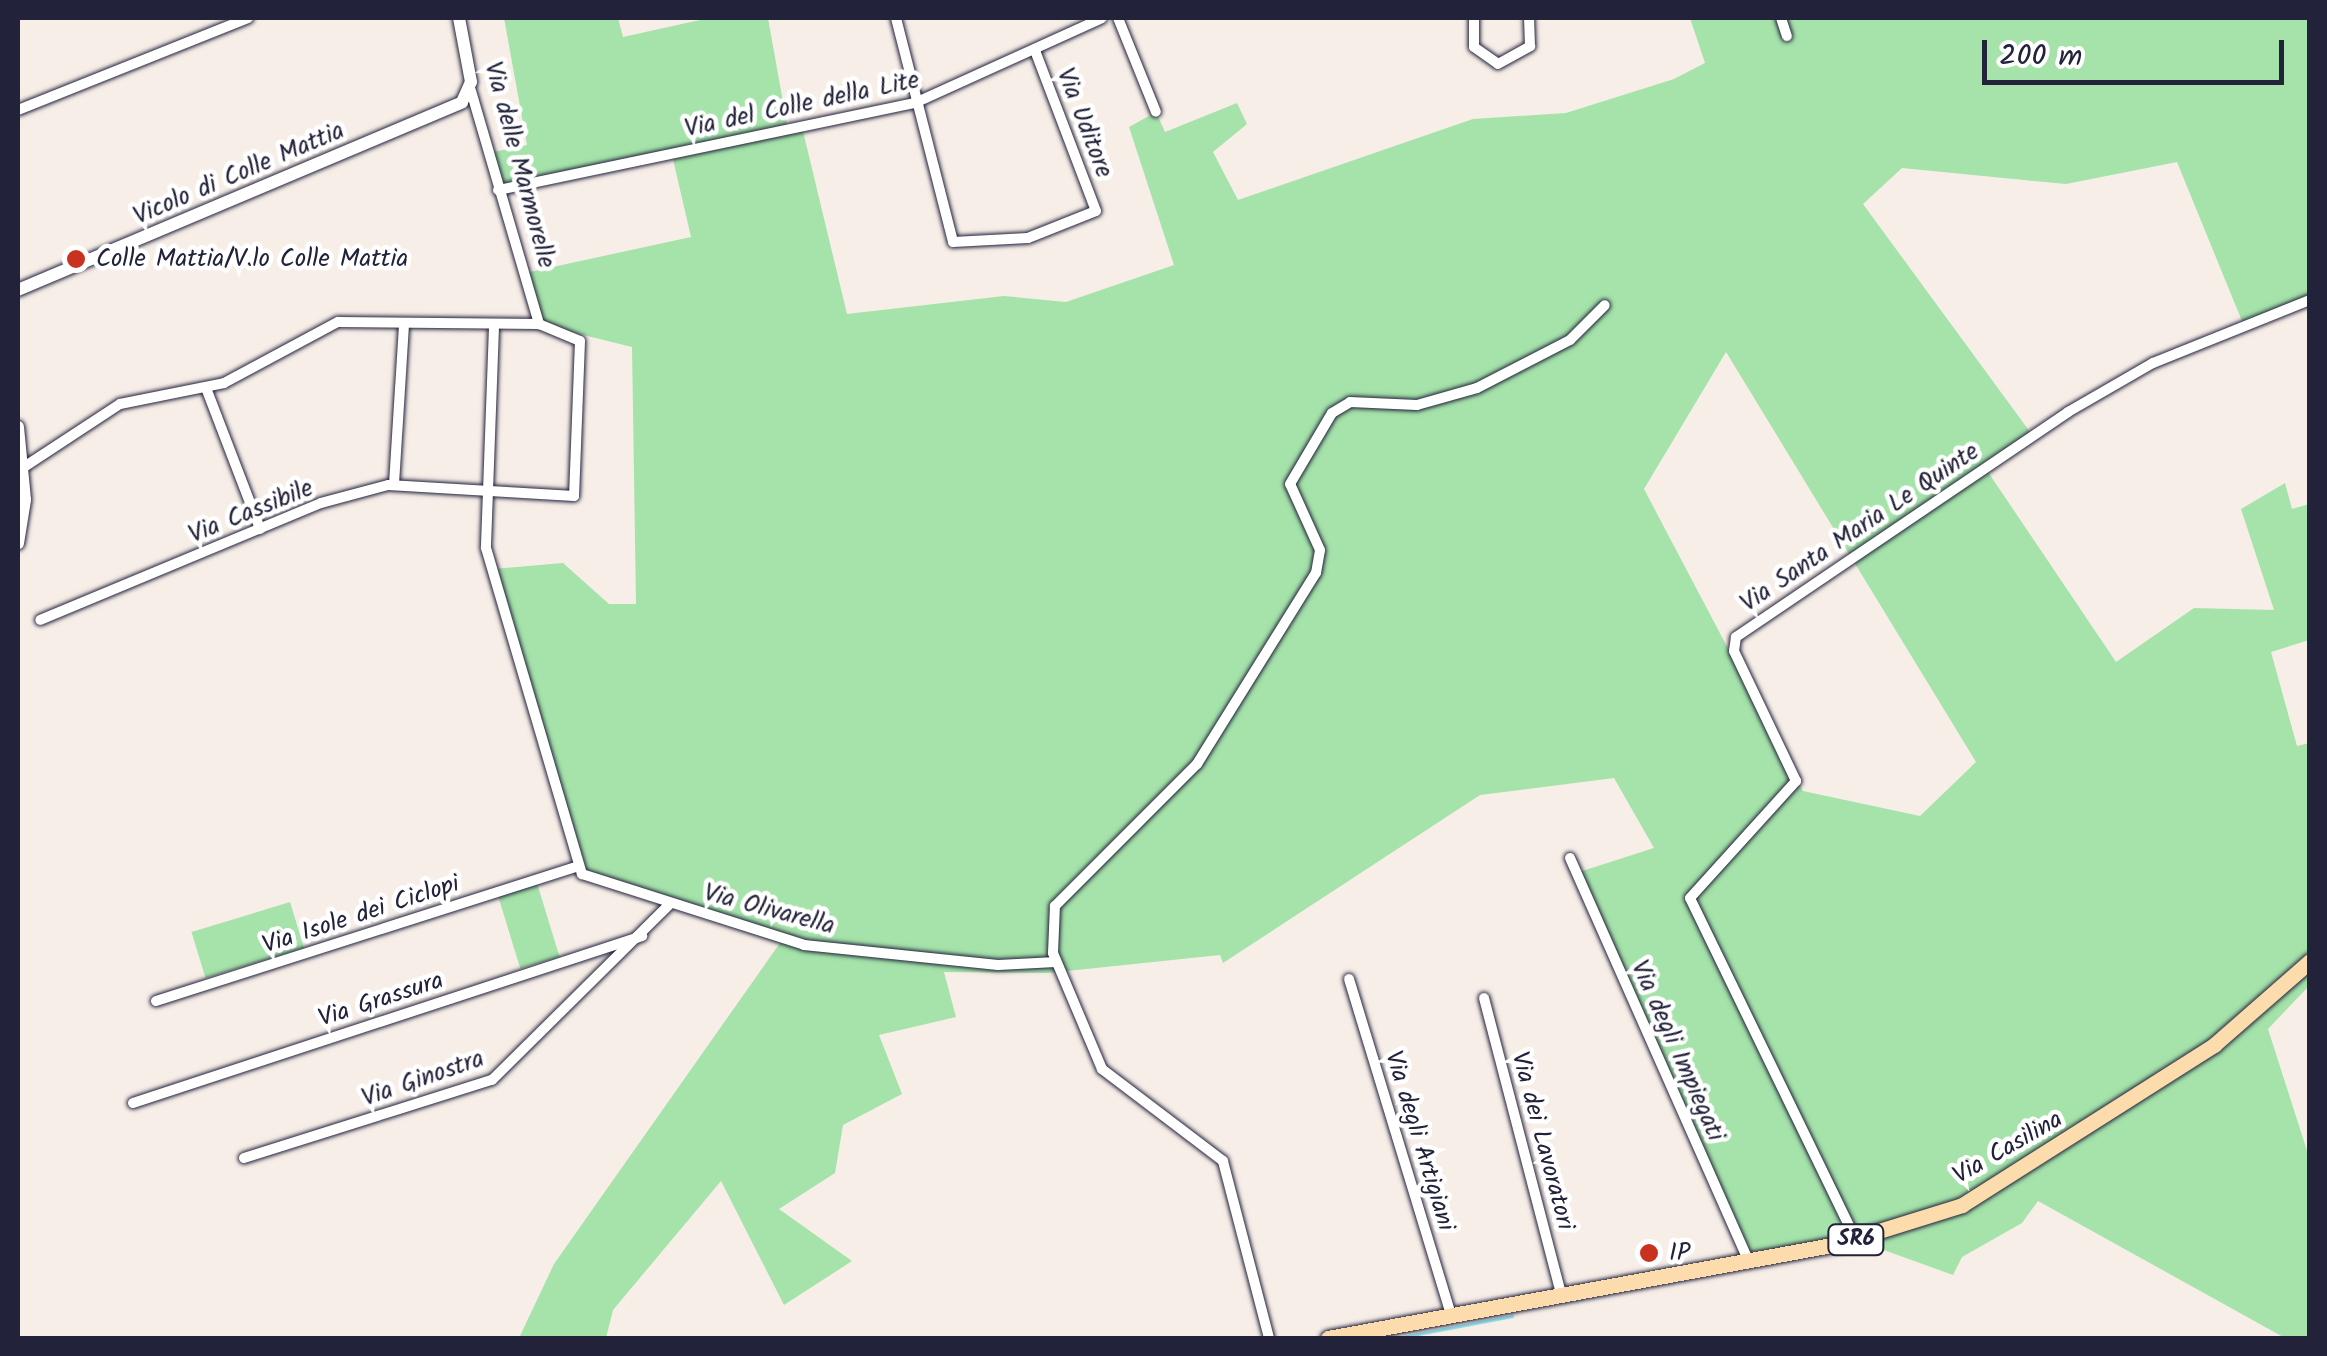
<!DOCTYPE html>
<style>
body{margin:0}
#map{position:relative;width:2327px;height:1356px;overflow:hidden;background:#f7eee8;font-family:Kalam,sans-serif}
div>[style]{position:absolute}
.green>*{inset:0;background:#a5e3aa;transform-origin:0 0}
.stream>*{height:2.5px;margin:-1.25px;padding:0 1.25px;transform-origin:1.25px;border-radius:1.25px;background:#8edee9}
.roads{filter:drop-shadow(0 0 2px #22223b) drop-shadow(0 0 2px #22223b)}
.minor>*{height:10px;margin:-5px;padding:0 5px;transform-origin:5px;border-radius:5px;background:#fff}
.tertiary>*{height:12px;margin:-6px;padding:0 6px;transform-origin:6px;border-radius:6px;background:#fff}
.primary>*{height:15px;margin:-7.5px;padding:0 7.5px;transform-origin:7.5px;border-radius:7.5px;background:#fcdcac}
.dots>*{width:28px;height:28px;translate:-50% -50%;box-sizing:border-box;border:5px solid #fff;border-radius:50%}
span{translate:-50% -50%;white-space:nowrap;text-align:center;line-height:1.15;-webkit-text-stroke:9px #fff;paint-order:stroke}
.shield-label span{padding:2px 8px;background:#fff;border:2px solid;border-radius:8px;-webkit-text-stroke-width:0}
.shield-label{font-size:22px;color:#22223b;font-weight:700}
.street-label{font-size:25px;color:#22223b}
.poi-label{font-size:25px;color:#22223b}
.left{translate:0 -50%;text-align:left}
.frame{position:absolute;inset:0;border:20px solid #22223b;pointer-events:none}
.scale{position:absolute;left:1982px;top:40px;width:302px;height:45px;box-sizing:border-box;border:5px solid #22223b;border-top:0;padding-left:12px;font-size:30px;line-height:35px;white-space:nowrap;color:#22223b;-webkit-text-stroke:8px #fff;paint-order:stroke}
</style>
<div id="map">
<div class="green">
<i style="clip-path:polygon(evenodd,504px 18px,618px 18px,623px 37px,709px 18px,768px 18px,788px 130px,802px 127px,847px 314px,1004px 296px,1066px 302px,1174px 265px,1129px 127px,1156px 112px,1165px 132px,1237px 103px,1247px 124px,1213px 152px,1238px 200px,1473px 119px,1566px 113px,1674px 79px,1705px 63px,1690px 18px,2309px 18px,2309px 300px,2244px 326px,2177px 162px,2066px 184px,1902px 168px,1863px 204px,2033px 436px,1986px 469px,2116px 662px,2194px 608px,2274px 610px,2241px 509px,2285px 483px,2292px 509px,2309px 504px,2309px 640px,2271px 652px,2297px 746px,2309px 743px,2309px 986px,2268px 1029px,2309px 1157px,2309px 1338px,2285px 1338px,2038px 1201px,2022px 1223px,1962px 1257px,1953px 1275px,1856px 1240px,1746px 1252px,1576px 873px,1654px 848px,1614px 778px,1480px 795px,1223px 963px,1220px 955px,1048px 973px,944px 972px,956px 1017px,879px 1035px,902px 1094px,843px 1125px,835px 1173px,779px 1209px,852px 1261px,784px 1305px,721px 1181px,613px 1310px,606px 1338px,519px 1338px,554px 1264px,780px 943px,592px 882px,578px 866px,493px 569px,563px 563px,609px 604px,636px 604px,632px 347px,539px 324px,525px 273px,691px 237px,672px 155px,498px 190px,488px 153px,527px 145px,504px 18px,1726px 352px,1976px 762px,1920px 816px,1803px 791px,1644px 489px,1726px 352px)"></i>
<i style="left:537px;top:883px;width:77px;height:41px;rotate:73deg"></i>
<i style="left:290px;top:902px;width:48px;height:103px;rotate:73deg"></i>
</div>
<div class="stream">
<i style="left:1397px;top:1338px;width:117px;rotate:-10.8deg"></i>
</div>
<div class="roads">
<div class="minor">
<i style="left:896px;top:18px;width:231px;rotate:75.7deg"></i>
<i style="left:953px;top:242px;width:75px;rotate:-3.1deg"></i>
<i style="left:1028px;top:238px;width:73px;rotate:-21.7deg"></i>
<i style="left:1096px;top:211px;width:172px;rotate:-110.8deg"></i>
<i style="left:1118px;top:18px;width:101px;rotate:68deg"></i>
<i style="left:1474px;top:18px;width:29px;rotate:90deg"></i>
<i style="left:1474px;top:47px;width:29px;rotate:35deg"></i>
<i style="left:1498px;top:64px;width:37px;rotate:-29deg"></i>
<i style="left:1530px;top:46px;width:28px;rotate:-92deg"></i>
<i style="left:1781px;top:18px;width:19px;rotate:72deg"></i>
<i style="left:471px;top:91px;width:243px;rotate:73.7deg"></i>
<i style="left:18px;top:110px;width:248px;rotate:-21.8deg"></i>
<i style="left:498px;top:190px;width:426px;rotate:-11.8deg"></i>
<i style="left:915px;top:103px;width:205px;rotate:-24.4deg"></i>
<i style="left:494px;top:327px;width:221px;rotate:92.1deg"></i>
<i style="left:486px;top:548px;width:340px;rotate:73.6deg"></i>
<i style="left:582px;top:874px;width:233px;rotate:17.7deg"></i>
<i style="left:804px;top:945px;width:195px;rotate:5.9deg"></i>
<i style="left:998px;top:965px;width:58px;rotate:-3deg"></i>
<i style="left:206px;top:388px;width:151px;rotate:69deg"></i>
<i style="left:24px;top:467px;width:115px;rotate:-33.3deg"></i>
<i style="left:120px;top:404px;width:106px;rotate:-11.4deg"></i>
<i style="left:224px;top:383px;width:129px;rotate:-28.2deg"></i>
<i style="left:338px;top:322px;width:201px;rotate:0.6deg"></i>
<i style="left:539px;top:324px;width:44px;rotate:22.5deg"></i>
<i style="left:580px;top:341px;width:155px;rotate:92.2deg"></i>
<i style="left:574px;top:496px;width:186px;rotate:-176.6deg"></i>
<i style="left:388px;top:485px;width:69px;rotate:165deg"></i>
<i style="left:321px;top:503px;width:304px;rotate:157.4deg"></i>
<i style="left:394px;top:484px;width:160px;rotate:-86.4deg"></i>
<i style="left:1570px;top:858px;width:440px;rotate:66.1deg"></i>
<i style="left:1349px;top:979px;width:350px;rotate:73.1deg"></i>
<i style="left:1484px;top:998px;width:306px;rotate:75.4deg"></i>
<i style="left:156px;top:1001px;width:443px;rotate:-17.7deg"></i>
<i style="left:133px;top:1103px;width:536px;rotate:-18.16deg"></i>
<i style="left:244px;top:1158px;width:260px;rotate:-17.5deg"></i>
<i style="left:492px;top:1080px;width:250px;rotate:-44.7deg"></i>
<i style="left:1856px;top:1240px;width:380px;rotate:-115.9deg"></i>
<i style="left:1690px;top:898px;width:158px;rotate:-47.8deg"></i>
<i style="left:1796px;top:781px;width:144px;rotate:-115.5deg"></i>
<i style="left:1734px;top:651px;width:14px;rotate:-82deg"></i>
<i style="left:1736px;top:637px;width:401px;rotate:-34.1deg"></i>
<i style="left:2068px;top:412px;width:98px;rotate:-30deg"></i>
<i style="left:2153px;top:363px;width:169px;rotate:-21.9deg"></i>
<i style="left:1269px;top:1338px;width:183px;rotate:-104.6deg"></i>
<i style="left:1223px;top:1161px;width:152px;rotate:-142.8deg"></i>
<i style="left:1102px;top:1069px;width:126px;rotate:-112.9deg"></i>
<i style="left:1053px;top:953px;width:47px;rotate:-87.6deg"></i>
<i style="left:1055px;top:906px;width:201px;rotate:-45deg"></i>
<i style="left:1197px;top:764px;width:225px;rotate:-58.1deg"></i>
<i style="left:1316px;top:573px;width:23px;rotate:-80deg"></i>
<i style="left:1320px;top:550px;width:72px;rotate:-114.4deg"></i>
<i style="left:1290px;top:484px;width:82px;rotate:-59.4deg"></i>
<i style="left:1332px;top:413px;width:21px;rotate:-31deg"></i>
<i style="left:1350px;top:402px;width:67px;rotate:2.6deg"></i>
<i style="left:1417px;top:405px;width:62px;rotate:-15.8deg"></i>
<i style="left:1477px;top:388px;width:105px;rotate:-27.3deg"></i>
<i style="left:1570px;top:340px;width:49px;rotate:-45deg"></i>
</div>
<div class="tertiary">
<i style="left:18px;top:290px;width:482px;rotate:-22.9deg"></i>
<i style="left:462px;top:102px;width:22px;rotate:-66deg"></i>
<i style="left:471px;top:82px;width:65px;rotate:-100.6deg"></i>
<i style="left:18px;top:427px;width:73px;rotate:84.5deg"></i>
<i style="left:25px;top:500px;width:44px;rotate:99.2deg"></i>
</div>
<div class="primary">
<i style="left:1328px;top:1338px;width:518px;rotate:-10.46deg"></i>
<i style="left:1837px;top:1244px;width:131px;rotate:-17.3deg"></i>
<i style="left:1962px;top:1205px;width:299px;rotate:-32.4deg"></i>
<i style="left:2214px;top:1045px;width:128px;rotate:-41.2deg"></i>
</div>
</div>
<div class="dots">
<i style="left:76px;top:259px;background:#c8321e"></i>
<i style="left:1649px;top:1253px;background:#c8321e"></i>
</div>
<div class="shield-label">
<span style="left:1856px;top:1240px">SR6</span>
</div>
<div class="street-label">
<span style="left:802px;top:105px;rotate:-12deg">Via del Colle della Lite</span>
<span style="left:1084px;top:123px;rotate:69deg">Via Uditore</span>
<span style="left:519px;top:165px;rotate:75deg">Via delle Marmorelle</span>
<span style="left:239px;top:174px;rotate:-23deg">Vicolo di Colle Mattia</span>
<span style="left:251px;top:512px;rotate:-22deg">Via Cassibile</span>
<span style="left:1860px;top:528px;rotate:-34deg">Via Santa Maria Le Quinte</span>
<span style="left:769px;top:910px;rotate:15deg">Via Olivarella</span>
<span style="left:361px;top:915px;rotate:-18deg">Via Isole dei Ciclopi</span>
<span style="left:381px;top:1000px;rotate:-18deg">Via Grassura</span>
<span style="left:1677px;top:1051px;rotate:66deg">Via degli Impiegati</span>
<span style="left:423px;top:1079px;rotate:-19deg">Via Ginostra</span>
<span style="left:1419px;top:1141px;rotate:73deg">Via degli Artigiani</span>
<span style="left:1542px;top:1141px;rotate:75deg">Via dei Lavoratori</span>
<span style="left:2008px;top:1148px;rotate:-30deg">Via Casilina</span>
</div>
<div class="poi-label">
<span class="left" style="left:96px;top:259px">Colle Mattia/V.lo Colle Mattia</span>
<span class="left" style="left:1669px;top:1253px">IP</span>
</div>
<div class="frame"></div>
<div class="scale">200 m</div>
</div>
